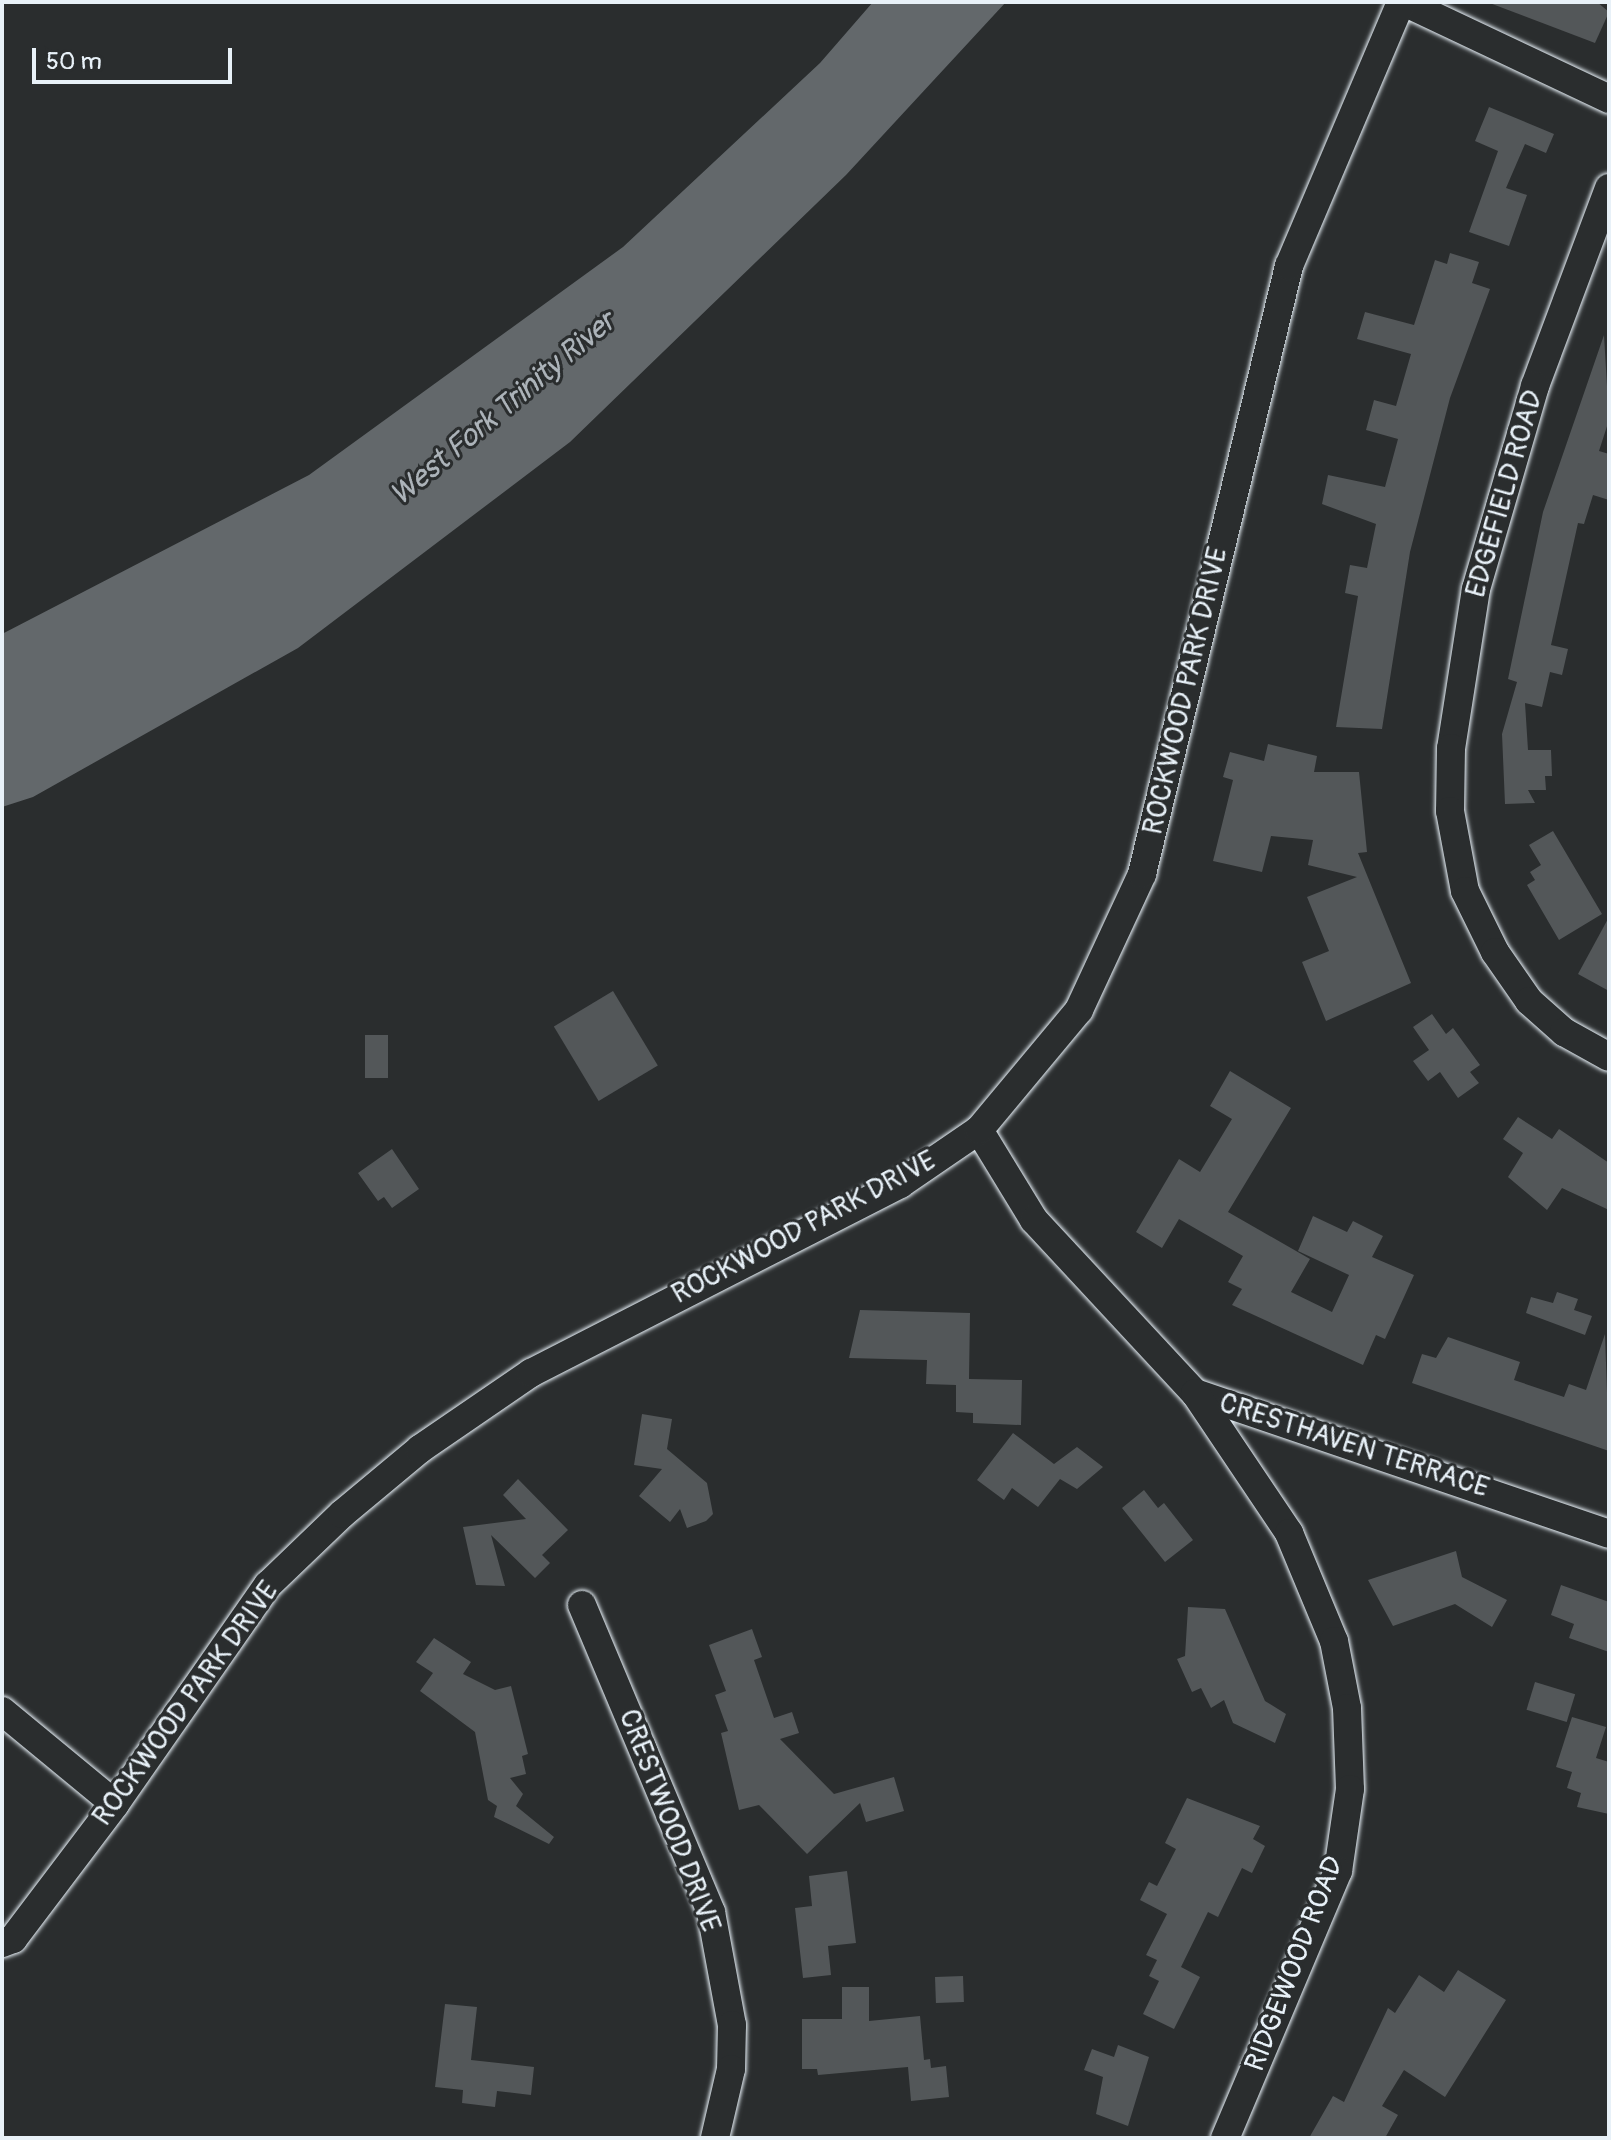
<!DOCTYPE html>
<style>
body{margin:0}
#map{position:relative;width:1611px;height:2140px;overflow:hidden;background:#2a2d2e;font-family:Pangolin,sans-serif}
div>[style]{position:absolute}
.water>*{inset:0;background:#63686b}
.building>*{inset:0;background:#535759;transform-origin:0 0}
.roads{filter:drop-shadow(0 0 2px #e8f1f8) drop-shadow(0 0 2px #e8f1f8)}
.minor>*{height:28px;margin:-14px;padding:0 14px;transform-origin:14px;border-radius:14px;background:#2a2d2e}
span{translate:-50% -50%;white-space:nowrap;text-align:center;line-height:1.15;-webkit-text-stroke:6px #2a2d2e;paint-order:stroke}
.street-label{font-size:28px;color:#e8f1f8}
.water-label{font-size:30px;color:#acb3b9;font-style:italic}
.frame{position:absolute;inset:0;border:4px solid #e8f1f8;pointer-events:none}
.scale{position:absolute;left:32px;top:48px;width:200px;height:36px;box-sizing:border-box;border:4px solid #e8f1f8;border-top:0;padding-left:10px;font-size:24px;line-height:28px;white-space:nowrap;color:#e8f1f8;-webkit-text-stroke:6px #2a2d2e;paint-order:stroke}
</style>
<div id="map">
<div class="water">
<i style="clip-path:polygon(873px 2px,1006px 2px,846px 175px,570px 442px,298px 648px,33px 797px,2px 807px,2px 634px,309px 475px,623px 247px,820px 63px)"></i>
</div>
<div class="building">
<i style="clip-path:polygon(1487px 2px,1597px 2px,1609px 12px,1595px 43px)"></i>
<i style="clip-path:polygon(1489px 107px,1554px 134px,1546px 153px,1525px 144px,1506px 188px,1527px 195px,1509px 246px,1469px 232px,1498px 151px,1475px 141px)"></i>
<i style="clip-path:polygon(1450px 253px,1479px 262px,1472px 283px,1490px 289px,1450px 398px,1410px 552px,1382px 729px,1336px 727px,1358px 596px,1345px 593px,1350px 565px,1367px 568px,1376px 524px,1322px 504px,1328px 475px,1385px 487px,1398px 439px,1366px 430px,1374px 400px,1396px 406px,1411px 354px,1357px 339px,1365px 312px,1414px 325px,1435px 260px,1447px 264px)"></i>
<i style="clip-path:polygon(1604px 335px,1609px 420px,1599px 451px,1609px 454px,1609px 500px,1593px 495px,1584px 524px,1578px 523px,1551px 645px,1568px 649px,1562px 675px,1550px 672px,1542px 707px,1525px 703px,1528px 750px,1551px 750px,1552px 776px,1545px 776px,1546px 790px,1528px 790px,1535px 803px,1505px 804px,1502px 734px,1517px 682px,1508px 679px,1543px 512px)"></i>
<i style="clip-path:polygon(1268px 744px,1317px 756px,1314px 772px,1359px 772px,1367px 852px,1358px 853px,1411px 983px,1326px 1021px,1302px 962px,1329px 951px,1307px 897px,1357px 877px,1308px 865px,1313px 840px,1271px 836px,1262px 872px,1213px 861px,1233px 780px,1223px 777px,1230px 752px,1264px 761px)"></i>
<i style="clip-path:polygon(1553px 831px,1602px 914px,1559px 940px,1527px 885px,1535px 880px,1530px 872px,1541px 865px,1529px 845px)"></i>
<i style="clip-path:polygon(1609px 917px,1609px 991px,1578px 974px)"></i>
<i style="left:613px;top:991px;width:87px;height:69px;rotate:59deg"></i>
<i style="clip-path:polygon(1432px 1014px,1446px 1034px,1453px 1028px,1480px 1065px,1470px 1072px,1479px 1083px,1458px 1098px,1440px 1072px,1428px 1081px,1413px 1061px,1429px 1050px,1413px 1027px)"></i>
<i style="left:365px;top:1035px;width:23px;height:43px"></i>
<i style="clip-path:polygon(1230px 1071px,1291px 1108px,1228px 1212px,1310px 1259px,1291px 1292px,1332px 1312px,1349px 1275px,1298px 1251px,1313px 1216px,1347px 1232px,1353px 1221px,1383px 1236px,1372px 1257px,1414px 1275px,1385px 1339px,1376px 1335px,1363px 1365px,1232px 1305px,1242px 1289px,1228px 1282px,1243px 1256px,1179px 1219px,1162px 1248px,1136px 1232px,1179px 1159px,1200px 1172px,1232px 1119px,1210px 1106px)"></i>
<i style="clip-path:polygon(1518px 1117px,1552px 1139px,1559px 1129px,1609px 1163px,1609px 1210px,1562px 1188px,1547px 1210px,1508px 1177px,1523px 1153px,1503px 1139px)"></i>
<i style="clip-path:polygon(392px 1149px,419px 1189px,392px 1208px,384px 1197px,378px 1201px,358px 1173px)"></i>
<i style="clip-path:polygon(1557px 1292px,1578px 1299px,1574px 1310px,1592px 1316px,1585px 1335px,1526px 1313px,1531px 1297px,1553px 1303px)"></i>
<i style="clip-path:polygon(860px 1310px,970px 1313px,969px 1379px,1022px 1380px,1021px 1425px,973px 1423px,973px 1413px,956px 1412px,956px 1385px,926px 1384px,927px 1360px,849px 1358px)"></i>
<i style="clip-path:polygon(1605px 1334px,1609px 1451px,1412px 1383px,1422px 1354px,1436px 1358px,1448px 1337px,1520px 1362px,1514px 1380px,1564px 1397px,1569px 1384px,1586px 1390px)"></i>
<i style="clip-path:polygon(642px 1414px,672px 1419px,667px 1449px,707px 1483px,713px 1514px,706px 1521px,687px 1528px,680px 1509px,670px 1522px,639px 1496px,662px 1469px,634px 1465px)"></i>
<i style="clip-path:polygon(1013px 1433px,1054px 1464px,1077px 1447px,1103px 1467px,1077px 1489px,1060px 1479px,1038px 1507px,1012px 1488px,1004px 1500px,977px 1480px)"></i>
<i style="clip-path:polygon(518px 1479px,568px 1530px,542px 1555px,550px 1563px,535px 1578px,491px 1535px,505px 1586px,476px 1585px,463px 1527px,526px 1519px,503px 1495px)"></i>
<i style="clip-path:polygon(1144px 1490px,1158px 1508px,1164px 1503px,1193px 1540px,1165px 1562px,1122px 1508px)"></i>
<i style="clip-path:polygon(1456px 1551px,1462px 1577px,1507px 1600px,1492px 1627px,1455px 1604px,1393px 1626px,1368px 1580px)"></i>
<i style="clip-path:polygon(1561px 1585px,1609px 1602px,1609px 1652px,1569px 1638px,1574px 1624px,1551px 1615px)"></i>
<i style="clip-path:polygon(1188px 1607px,1225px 1609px,1265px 1701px,1286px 1714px,1275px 1743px,1233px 1723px,1224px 1700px,1211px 1708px,1201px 1688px,1192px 1692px,1177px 1659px,1185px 1656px)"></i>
<i style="clip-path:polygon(752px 1629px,762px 1657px,754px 1660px,774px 1718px,792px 1712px,799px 1733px,780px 1739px,834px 1794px,894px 1777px,904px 1811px,866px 1822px,860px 1803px,807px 1854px,759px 1805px,739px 1810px,721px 1733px,728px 1731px,715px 1695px,726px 1691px,709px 1645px)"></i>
<i style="clip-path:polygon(434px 1638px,471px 1662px,463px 1674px,495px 1690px,511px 1686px,528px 1754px,522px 1756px,526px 1774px,510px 1778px,523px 1794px,516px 1806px,554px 1837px,549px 1844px,494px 1817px,497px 1806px,488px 1800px,475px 1732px,420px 1691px,433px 1673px,416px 1662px)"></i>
<i style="left:1535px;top:1682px;width:42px;height:29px;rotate:17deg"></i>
<i style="clip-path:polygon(1572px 1717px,1606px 1727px,1596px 1758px,1609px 1762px,1609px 1814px,1577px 1807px,1581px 1793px,1567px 1788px,1572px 1772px,1556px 1767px)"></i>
<i style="clip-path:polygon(1187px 1798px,1260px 1826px,1253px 1839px,1265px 1846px,1252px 1873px,1242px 1868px,1218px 1917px,1208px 1912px,1181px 1967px,1200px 1977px,1174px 2029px,1143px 2014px,1159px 1981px,1149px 1976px,1157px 1960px,1146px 1955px,1167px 1914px,1140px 1900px,1149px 1882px,1157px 1886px,1176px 1849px,1165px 1843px)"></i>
<i style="clip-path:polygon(847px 1871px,856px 1943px,828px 1946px,831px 1975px,803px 1978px,795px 1908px,812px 1906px,809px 1876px)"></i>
<i style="clip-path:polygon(1458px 1970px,1506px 2000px,1445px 2097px,1404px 2070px,1382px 2106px,1398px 2115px,1385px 2138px,1309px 2138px,1333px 2096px,1344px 2102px,1388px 2008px,1395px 2013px,1419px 1975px,1444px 1992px)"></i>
<i style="left:963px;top:1976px;width:26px;height:28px;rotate:88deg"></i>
<i style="clip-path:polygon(842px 1987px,869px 1987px,869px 2021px,920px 2016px,924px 2060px,930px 2059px,931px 2068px,946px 2066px,949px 2097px,911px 2101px,908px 2067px,818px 2075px,817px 2069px,802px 2069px,802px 2019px,842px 2019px)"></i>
<i style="clip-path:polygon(445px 2004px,477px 2007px,471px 2060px,534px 2067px,531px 2095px,497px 2091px,495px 2107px,462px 2103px,463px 2090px,435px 2087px)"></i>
<i style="clip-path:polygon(1118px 2045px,1149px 2057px,1128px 2126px,1096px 2114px,1103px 2077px,1084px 2070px,1092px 2049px,1114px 2057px)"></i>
</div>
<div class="roads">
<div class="minor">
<i style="left:1404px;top:2px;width:227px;rotate:25.3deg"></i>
<i style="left:1609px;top:188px;width:211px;rotate:110.5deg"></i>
<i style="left:1535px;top:386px;width:211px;rotate:106.2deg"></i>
<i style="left:1476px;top:589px;width:161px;rotate:98.9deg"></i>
<i style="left:1451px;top:748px;width:63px;rotate:90.9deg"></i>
<i style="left:1450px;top:811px;width:81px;rotate:79.4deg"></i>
<i style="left:1465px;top:891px;width:68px;rotate:63.8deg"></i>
<i style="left:1495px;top:952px;width:60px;rotate:55.2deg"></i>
<i style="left:1529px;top:1001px;width:47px;rotate:41.5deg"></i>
<i style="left:1564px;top:1032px;width:51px;rotate:29.1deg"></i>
<i style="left:979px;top:1130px;width:105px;rotate:58.6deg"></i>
<i style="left:1034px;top:1220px;width:236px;rotate:47.1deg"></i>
<i style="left:1195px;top:1393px;width:437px;rotate:18.8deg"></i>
<i style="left:1195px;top:1393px;width:169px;rotate:56.1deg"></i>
<i style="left:1289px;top:1533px;width:117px;rotate:67.4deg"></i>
<i style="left:1334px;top:1641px;width:68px;rotate:79deg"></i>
<i style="left:1347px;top:1708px;width:81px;rotate:87.9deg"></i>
<i style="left:1350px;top:1789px;width:83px;rotate:98.3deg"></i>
<i style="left:1338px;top:1871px;width:290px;rotate:112.9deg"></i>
<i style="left:582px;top:1605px;width:333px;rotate:67.2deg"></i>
<i style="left:711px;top:1912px;width:115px;rotate:79.5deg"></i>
<i style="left:732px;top:2025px;width:44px;rotate:91.3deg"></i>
<i style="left:731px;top:2069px;width:71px;rotate:103.1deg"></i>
<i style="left:2px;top:1711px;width:146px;rotate:39.5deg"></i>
<i style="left:2px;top:1943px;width:12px;rotate:-20deg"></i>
<i style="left:13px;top:1939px;width:169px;rotate:-52.9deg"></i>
<i style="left:115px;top:1804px;width:267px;rotate:-55.1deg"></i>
<i style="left:268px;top:1585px;width:103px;rotate:-43.8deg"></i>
<i style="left:342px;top:1514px;width:102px;rotate:-39.8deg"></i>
<i style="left:420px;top:1449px;width:135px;rotate:-34.4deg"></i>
<i style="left:531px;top:1373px;width:415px;rotate:-27.1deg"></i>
<i style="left:900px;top:1184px;width:96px;rotate:-34.4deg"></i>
<i style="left:979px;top:1130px;width:156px;rotate:-50.2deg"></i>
<i style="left:1079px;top:1010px;width:150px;rotate:-65.1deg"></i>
<i style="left:1142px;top:874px;width:626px;rotate:-76.41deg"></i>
<i style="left:1289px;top:266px;width:287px;rotate:-67deg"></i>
</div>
</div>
<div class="street-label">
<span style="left:1505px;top:494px;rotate:-74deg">EDGEFIELD ROAD</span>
<span style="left:1186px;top:691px;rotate:-77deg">ROCKWOOD PARK DRIVE</span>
<span style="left:804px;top:1228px;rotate:-28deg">ROCKWOOD PARK DRIVE</span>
<span style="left:1354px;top:1446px;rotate:18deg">CRESTHAVEN TERRACE</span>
<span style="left:186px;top:1704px;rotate:-54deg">ROCKWOOD PARK DRIVE</span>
<span style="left:669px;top:1821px;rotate:69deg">CRESTWOOD DRIVE</span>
<span style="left:1295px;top:1964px;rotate:-69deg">RIDGEWOOD ROAD</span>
</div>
<div class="water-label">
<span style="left:503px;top:409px;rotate:-40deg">West Fork Trinity River</span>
</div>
<div class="frame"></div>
<div class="scale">50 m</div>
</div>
